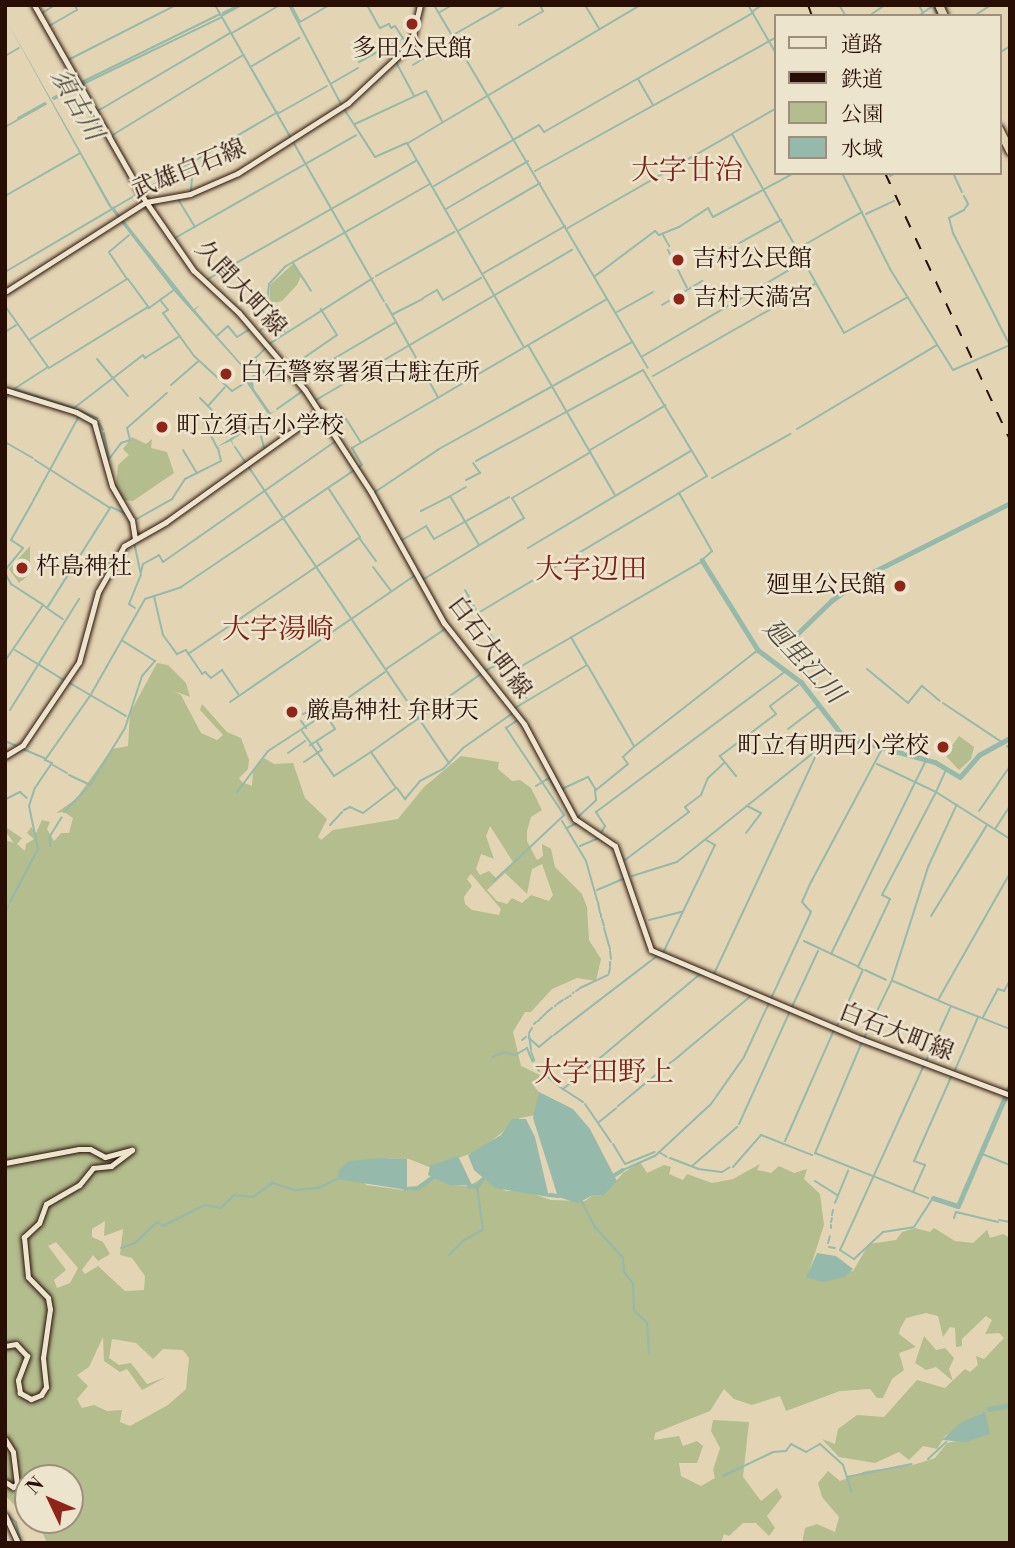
<!DOCTYPE html>
<meta charset="utf-8">
<style>
body{margin:0}
#map{position:relative;width:1015px;height:1548px;overflow:hidden;background:#e3d5b4;font-family:"Libre Bodoni","Noto Serif JP",serif}
div>[style]{position:absolute}
.green>*{inset:0;background:#b3bd8d}
.water>*{inset:0;background:#95b9ab}
.stream>*{height:2px;margin:-1px;padding:0 1px;transform-origin:1px;border-radius:1px;background:#95b9ab}
.canal>*{height:3.5px;margin:-1.75px;padding:0 1.75px;transform-origin:1.75px;border-radius:1.75px;background:#95b9ab}
.river>*{height:4.5px;margin:-2.25px;padding:0 2.25px;transform-origin:2.25px;border-radius:2.25px;background:#95b9ab}
.roads{filter:drop-shadow(0 0 2px #280e05) drop-shadow(0 0 2px #280e05)}
.secondary>*{height:5px;margin:-2.5px;padding:0 2.5px;transform-origin:2.5px;border-radius:2.5px;background:#ede4ce}
.highway>*{height:8px;margin:-4px;padding:0 4px;transform-origin:4px;border-radius:4px;background:#e3d5b4}
.rail>*{height:2px;margin-top:-1px;transform-origin:0;background:repeating-linear-gradient(90deg,#280e05 0 12px,transparent 0 24px)}
.dots>*{width:19px;height:19px;translate:-50% -50%;box-sizing:border-box;border:4px solid #ede4ce;border-radius:50%}
span{translate:-50% -50%;white-space:nowrap;text-align:center;line-height:1.15;-webkit-text-stroke:5px #ede4ce;paint-order:stroke}
.poi-label{font-size:24px;color:#280e05}
.left{translate:0 -50%;text-align:left}
.right{translate:-100% -50%;text-align:right}
.street-label{font-size:24px;color:#280e05}
.water-label{font-size:26px;color:#4e4a3f;font-style:italic}
.quarter-label{font-size:28px;color:#7a1f14}
.frame{position:absolute;inset:0;border:7px solid #280e05;pointer-events:none}
.legend{position:absolute;left:774px;top:14px;width:228px;height:161px;box-sizing:border-box;background:#ede4ce;border:2px solid #9e8e7e;margin:0;padding:9px 12px;list-style:none;font-size:21px;color:#280e05}
.legend li{display:flex;align-items:center;gap:14px;height:35px}
.legend b{width:35px;border:2px solid #9e8e7e}
.north{position:absolute;left:14px;top:1464px;width:70px;height:70px;box-sizing:border-box;background:#ede4ce;border:2px solid #9e8e7e;border-radius:50%;rotate:314deg;font-size:19px;font-weight:700;line-height:28px;text-align:center;color:#280e05}
.north::after{content:'';display:block;margin:auto;width:24px;height:32px;background:#8f2418;clip-path:polygon(50% 0,100% 100%,50% 72%,0 100%)}
</style>
<div id="map">
<div class="green">
<i style="clip-path:polygon(293px 264px,301px 276px,297px 285px,282px 301px,269px 304px,270px 285px)"></i>
<i style="clip-path:polygon(132px 437px,146px 444px,152px 439px,151px 448px,167px 452px,174px 473px,133px 501px,123px 500px,116px 486px,118px 465px,129px 455px,123px 449px)"></i>
<i style="clip-path:polygon(30px 546px,30px 574px,19px 583px,9px 569px)"></i>
<i style="clip-path:polygon(evenodd,157px 663px,168px 665px,186px 683px,190px 697px,174px 691px,181px 695px,201px 733px,217px 740px,223px 735px,200px 710px,202px 704px,227px 732px,241px 738px,249px 760px,248px 769px,239px 778px,242px 782px,252px 786px,253px 770px,264px 758px,274px 764px,293px 763px,305px 798px,327px 819px,318px 837px,321px 840px,333px 830px,398px 819px,424px 787px,461px 756px,499px 762px,498px 769px,512px 781px,520px 780px,531px 788px,542px 810px,531px 817px,527px 831px,527px 841px,537px 860px,543px 856px,542px 844px,551px 849px,555px 867px,582px 894px,587px 907px,589px 940px,601px 959px,596px 981px,577px 978px,552px 989px,531px 1012px,525px 1012px,513px 1032px,521px 1066px,540px 1075px,535px 1088px,539px 1092px,536px 1115px,520px 1118px,480px 1150px,442px 1164px,429px 1167px,409px 1159px,383px 1158px,363px 1181px,366px 1185px,410px 1191px,431px 1176px,450px 1186px,469px 1186px,482px 1178px,506px 1191px,522px 1190px,551px 1200px,585px 1201px,593px 1195px,603px 1196px,623px 1173px,640px 1162px,647px 1173px,664px 1165px,671px 1167px,669px 1174px,683px 1180px,687px 1174px,712px 1183px,733px 1179px,760px 1164px,757px 1170px,771px 1173px,779px 1166px,794px 1173px,807px 1169px,804px 1179px,820px 1194px,824px 1225px,807px 1278px,816px 1280px,853px 1271px,869px 1244px,896px 1240px,902px 1232px,915px 1228px,930px 1232px,934px 1228px,955px 1241px,973px 1243px,987px 1230px,990px 1238px,1003px 1234px,1010px 1238px,1010px 1543px,802px 1543px,805px 1528px,817px 1524px,835px 1532px,839px 1517px,822px 1497px,818px 1483px,828px 1471px,840px 1481px,866px 1471px,913px 1465px,935px 1458px,947px 1443px,990px 1434px,982px 1413px,945px 1436px,937px 1449px,923px 1446px,909px 1460px,899px 1452px,875px 1463px,839px 1457px,822px 1439px,835px 1444px,838px 1429px,857px 1415px,884px 1417px,917px 1380px,945px 1388px,965px 1369px,970px 1372px,978px 1365px,976px 1356px,984px 1359px,1004px 1338px,999px 1333px,985px 1334px,992px 1320px,986px 1316px,962px 1339px,962px 1346px,956px 1347px,955px 1328px,950px 1327px,943px 1337px,938px 1316px,926px 1313px,906px 1318px,900px 1329px,899px 1334px,916px 1347px,899px 1353px,904px 1370px,892px 1379px,883px 1398px,877px 1398px,870px 1389px,840px 1391px,786px 1411px,780px 1396px,752px 1405px,734px 1399px,724px 1389px,710px 1411px,655px 1433px,654px 1440px,679px 1436px,683px 1446px,697px 1441px,703px 1446px,697px 1463px,679px 1463px,681px 1476px,701px 1486px,715px 1478px,713px 1470px,720px 1448px,711px 1431px,713px 1420px,749px 1422px,743px 1477px,761px 1501px,777px 1488px,782px 1497px,767px 1516px,775px 1528px,769px 1536px,756px 1523px,743px 1523px,729px 1536px,724px 1534px,721px 1543px,47px 1543px,37px 1520px,70px 1520px,70px 1478px,28px 1478px,28px 1503px,23px 1502px,19px 1510px,5px 1495px,5px 840px,14px 843px,5px 831px,7px 828px,22px 838px,17px 844px,25px 851px,26px 844px,34px 839px,27px 833px,31px 827px,36px 833px,42px 820px,50px 822px,47px 829px,54px 841px,61px 833px,69px 833px,73px 818px,64px 812px,56px 813px,76px 799px,112px 749px,128px 746px,130px 713px,157px 663px,490px 826px,513px 862px,496px 878px,489px 871px,480px 875px,476px 869px,481px 854px,494px 859px,486px 836px,490px 826px,157px 663px,542px 864px,553px 895px,549px 901px,531px 895px,522px 903px,512px 898px,507px 904px,497px 901px,487px 890px,505px 873px,527px 894px,532px 869px,542px 864px,157px 663px,471px 874px,501px 909px,499px 915px,472px 910px,465px 904px,464px 897px,472px 886px,467px 879px,471px 874px,157px 663px,105px 1221px,104px 1236px,123px 1229px,120px 1255px,132px 1258px,145px 1276px,144px 1290px,125px 1291px,98px 1266px,85px 1274px,82px 1270px,93px 1255px,98px 1261px,110px 1254px,103px 1242px,92px 1237px,92px 1229px,105px 1221px,157px 663px,56px 1242px,78px 1268px,70px 1283px,57px 1288px,54px 1280px,66px 1270px,48px 1246px,56px 1242px,157px 663px,103px 1337px,104px 1361px,120px 1372px,127px 1369px,142px 1390px,166px 1377px,147px 1384px,131px 1363px,119px 1365px,109px 1358px,112px 1339px,136px 1343px,153px 1359px,163px 1349px,183px 1350px,189px 1358px,186px 1389px,168px 1405px,130px 1426px,120px 1422px,122px 1410px,107px 1411px,94px 1405px,82px 1408px,77px 1399px,88px 1386px,77px 1375px,89px 1367px,103px 1337px)"></i>
<i style="clip-path:polygon(959px 736px,974px 747px,971px 759px,959px 770px,945px 755px)"></i>
<i style="clip-path:polygon(924px 1336px,936px 1350px,945px 1348px,954px 1358px,949px 1369px,953px 1381px,936px 1367px,926px 1370px,915px 1363px)"></i>
</div>
<div class="water">
<i style="clip-path:polygon(5px 18px,112px 207px,118px 205px,115px 209px,194px 309px,200px 305px,195px 310px,216px 335px,220px 333px,217px 336px,245px 368px,249px 378px,252px 376px,254px 389px,271px 413px,277px 410px,232px 440px,234px 448px,231px 441px,217px 447px,268px 414px,246px 382px,242px 367px,173px 290px,108px 205px)"></i>
<i style="clip-path:polygon(539px 1092px,573px 1109px,590px 1129px,617px 1181px,603px 1196px,593px 1195px,578px 1203px,558px 1197px,533px 1118px)"></i>
<i style="clip-path:polygon(512px 1119px,526px 1119px,535px 1137px,549px 1197px,495px 1188px,474px 1170px,468px 1155px,501px 1135px)"></i>
<i style="clip-path:polygon(458px 1156px,472px 1185px,450px 1186px,428px 1175px,430px 1166px)"></i>
<i style="clip-path:polygon(383px 1158px,407px 1159px,407px 1190px,337px 1179px,339px 1170px,349px 1161px)"></i>
<i style="clip-path:polygon(817px 1253px,836px 1256px,853px 1269px,845px 1277px,824px 1282px,806px 1278px)"></i>
<i style="clip-path:polygon(985px 1412px,990px 1434px,966px 1442px,942px 1440px,960px 1423px)"></i>
</div>
<div class="stream">
<i style="left:215px;top:5px;width:341px;rotate:60.3deg"></i>
<i style="left:289px;top:5px;width:112px;rotate:62.3deg"></i>
<i style="left:291px;top:5px;width:19px;rotate:62deg"></i>
<i style="left:300px;top:22px;width:34px;rotate:-30deg"></i>
<i style="left:367px;top:5px;width:26px;rotate:61deg"></i>
<i style="left:380px;top:28px;width:10px;rotate:-24deg"></i>
<i style="left:389px;top:24px;width:4px;rotate:63deg"></i>
<i style="left:391px;top:28px;width:4px;rotate:-27deg"></i>
<i style="left:395px;top:26px;width:24px;rotate:57deg"></i>
<i style="left:434px;top:5px;width:421px;rotate:59.5deg"></i>
<i style="left:585px;top:5px;width:27px;rotate:59deg"></i>
<i style="left:748px;top:5px;width:54px;rotate:60.1deg"></i>
<i style="left:839px;top:5px;width:13px;rotate:58deg"></i>
<i style="left:934px;top:8px;width:9px;rotate:58deg"></i>
<i style="left:753px;top:11px;width:11px;rotate:-34deg"></i>
<i style="left:440px;top:12px;width:14px;rotate:-30deg"></i>
<i style="left:924px;top:12px;width:12px;rotate:-35deg"></i>
<i style="left:42px;top:13px;width:15px;rotate:-32deg"></i>
<i style="left:223px;top:13px;width:18px;rotate:-27deg"></i>
<i style="left:223px;top:15px;width:21px;rotate:-28deg"></i>
<i style="left:869px;top:16px;width:19px;rotate:-35deg"></i>
<i style="left:918px;top:16px;width:6px;rotate:-31deg"></i>
<i style="left:923px;top:13px;width:9px;rotate:-117deg"></i>
<i style="left:974px;top:16px;width:20px;rotate:-33deg"></i>
<i style="left:519px;top:25px;width:28px;rotate:-30deg"></i>
<i style="left:543px;top:11px;width:7px;rotate:-117deg"></i>
<i style="left:49px;top:26px;width:32px;rotate:-30deg"></i>
<i style="left:77px;top:10px;width:5px;rotate:-112deg"></i>
<i style="left:232px;top:33px;width:56px;rotate:-30.3deg"></i>
<i style="left:453px;top:35px;width:61px;rotate:-29.5deg"></i>
<i style="left:999px;top:53px;width:13px;rotate:-32deg"></i>
<i style="left:403px;top:55px;width:10px;rotate:135deg"></i>
<i style="left:396px;top:62px;width:38px;rotate:62deg"></i>
<i style="left:5px;top:56px;width:16px;rotate:-30deg"></i>
<i style="left:68px;top:60px;width:121px;rotate:-27deg"></i>
<i style="left:359px;top:62px;width:48px;rotate:-28.7deg"></i>
<i style="left:413px;top:65px;width:47px;rotate:-32deg"></i>
<i style="left:252px;top:66px;width:55px;rotate:-30.8deg"></i>
<i style="left:638px;top:79px;width:30px;rotate:60deg"></i>
<i style="left:82px;top:82px;width:154px;rotate:-26.2deg"></i>
<i style="left:332px;top:83px;width:30px;rotate:-30deg"></i>
<i style="left:83px;top:84px;width:154px;rotate:-25.7deg"></i>
<i style="left:53px;top:98px;width:27px;rotate:-28deg"></i>
<i style="left:54px;top:99px;width:27px;rotate:-28deg"></i>
<i style="left:344px;top:109px;width:57px;rotate:57.1deg"></i>
<i style="left:375px;top:157px;width:35px;rotate:-24deg"></i>
<i style="left:407px;top:143px;width:235px;rotate:60.2deg"></i>
<i style="left:96px;top:112px;width:156px;rotate:-30.5deg"></i>
<i style="left:279px;top:113px;width:55px;rotate:-29.4deg"></i>
<i style="left:18px;top:118px;width:31px;rotate:-29deg"></i>
<i style="left:355px;top:124px;width:78px;rotate:-24.9deg"></i>
<i style="left:426px;top:91px;width:34px;rotate:62deg"></i>
<i style="left:5px;top:127px;width:47px;rotate:-29.3deg"></i>
<i style="left:733px;top:133px;width:48px;rotate:-29.7deg"></i>
<i style="left:111px;top:136px;width:155px;rotate:-31.5deg"></i>
<i style="left:408px;top:143px;width:270px;rotate:-30.7deg"></i>
<i style="left:1007px;top:152px;width:8px;rotate:67deg"></i>
<i style="left:185px;top:166px;width:14px;rotate:60deg"></i>
<i style="left:192px;top:178px;width:12px;rotate:95deg"></i>
<i style="left:535px;top:171px;width:274px;rotate:-29deg"></i>
<i style="left:842px;top:173px;width:107px;rotate:63.4deg"></i>
<i style="left:890px;top:269px;width:119px;rotate:58deg"></i>
<i style="left:953px;top:370px;width:62px;rotate:-23.7deg"></i>
<i style="left:905px;top:173px;width:1px"></i>
<i style="left:953px;top:173px;width:21px;rotate:65deg"></i>
<i style="left:890px;top:176px;width:7px;rotate:-27deg"></i>
<i style="left:434px;top:186px;width:121px;rotate:-30.2deg"></i>
<i style="left:539px;top:125px;width:9px;rotate:54deg"></i>
<i style="left:544px;top:132px;width:241px;rotate:-29.7deg"></i>
<i style="left:5px;top:196px;width:86px;rotate:-29.8deg"></i>
<i style="left:964px;top:196px;width:9px;rotate:63deg"></i>
<i style="left:968px;top:204px;width:7px;rotate:124deg"></i>
<i style="left:964px;top:210px;width:17px;rotate:152deg"></i>
<i style="left:949px;top:218px;width:16px;rotate:75deg"></i>
<i style="left:953px;top:233px;width:124px;rotate:63.2deg"></i>
<i style="left:178px;top:199px;width:33px;rotate:59deg"></i>
<i style="left:117px;top:206px;width:186px;rotate:-30.3deg"></i>
<i style="left:446px;top:209px;width:95px;rotate:-30.3deg"></i>
<i style="left:866px;top:214px;width:31px;rotate:-25deg"></i>
<i style="left:566px;top:229px;width:191px;rotate:-29.8deg"></i>
<i style="left:732px;top:134px;width:228px;rotate:60.6deg"></i>
<i style="left:844px;top:333px;width:73px;rotate:-29.4deg"></i>
<i style="left:458px;top:231px;width:95px;rotate:-30.3deg"></i>
<i style="left:663px;top:235px;width:13px;rotate:61deg"></i>
<i style="left:175px;top:238px;width:208px;rotate:-29.6deg"></i>
<i style="left:797px;top:249px;width:75px;rotate:-29.6deg"></i>
<i style="left:668px;top:250px;width:42px;rotate:63.4deg"></i>
<i style="left:293px;top:263px;width:33px;rotate:57deg"></i>
<i style="left:700px;top:265px;width:93px;rotate:-29.1deg"></i>
<i style="left:5px;top:272px;width:124px;rotate:-30.5deg"></i>
<i style="left:482px;top:274px;width:96px;rotate:-30deg"></i>
<i style="left:376px;top:276px;width:90px;rotate:-29.4deg"></i>
<i style="left:595px;top:276px;width:75px;rotate:-36.9deg"></i>
<i style="left:655px;top:231px;width:6px;rotate:45deg"></i>
<i style="left:659px;top:235px;width:22px;rotate:-22deg"></i>
<i style="left:679px;top:227px;width:35px;rotate:-33deg"></i>
<i style="left:708px;top:208px;width:10px;rotate:61deg"></i>
<i style="left:713px;top:217px;width:92px;rotate:-28.5deg"></i>
<i style="left:128px;top:279px;width:36px;rotate:54deg"></i>
<i style="left:149px;top:308px;width:32px;rotate:-36deg"></i>
<i style="left:208px;top:279px;width:239px;rotate:-29.6deg"></i>
<i style="left:423px;top:298px;width:16px;rotate:-30deg"></i>
<i style="left:437px;top:290px;width:12px;rotate:59deg"></i>
<i style="left:443px;top:300px;width:44px;rotate:-30.1deg"></i>
<i style="left:161px;top:301px;width:11px;rotate:52deg"></i>
<i style="left:168px;top:310px;width:6px;rotate:149deg"></i>
<i style="left:163px;top:313px;width:53px;rotate:54.2deg"></i>
<i style="left:194px;top:356px;width:52px;rotate:42.6deg"></i>
<i style="left:232px;top:391px;width:15px;rotate:-32deg"></i>
<i style="left:386px;top:304px;width:107px;rotate:60.8deg"></i>
<i style="left:662px;top:305px;width:47px;rotate:-31deg"></i>
<i style="left:5px;top:306px;width:75px;rotate:54.8deg"></i>
<i style="left:48px;top:367px;width:40px;rotate:147.1deg"></i>
<i style="left:617px;top:312px;width:41px;rotate:-29.1deg"></i>
<i style="left:393px;top:314px;width:33px;rotate:-27deg"></i>
<i style="left:271px;top:318px;width:8px;rotate:-130deg"></i>
<i style="left:266px;top:312px;width:28px;rotate:-84deg"></i>
<i style="left:269px;top:284px;width:25px;rotate:-47deg"></i>
<i style="left:286px;top:266px;width:166px;rotate:-29.7deg"></i>
<i style="left:5px;top:332px;width:13px;rotate:-32deg"></i>
<i style="left:259px;top:332px;width:17px;rotate:-45deg"></i>
<i style="left:271px;top:320px;width:18px;rotate:41deg"></i>
<i style="left:218px;top:335px;width:13px;rotate:-42deg"></i>
<i style="left:228px;top:326px;width:14px;rotate:51deg"></i>
<i style="left:237px;top:337px;width:15px;rotate:-32deg"></i>
<i style="left:29px;top:340px;width:115px;rotate:-31.9deg"></i>
<i style="left:127px;top:279px;width:32px;rotate:-124deg"></i>
<i style="left:109px;top:252px;width:26px;rotate:-40deg"></i>
<i style="left:269px;top:344px;width:123px;rotate:-32.4deg"></i>
<i style="left:528px;top:345px;width:173px;rotate:59.9deg"></i>
<i style="left:643px;top:356px;width:187px;rotate:-30.5deg"></i>
<i style="left:97px;top:359px;width:48px;rotate:50deg"></i>
<i style="left:255px;top:359px;width:12px;rotate:59deg"></i>
<i style="left:300px;top:362px;width:14px;rotate:56deg"></i>
<i style="left:308px;top:374px;width:102px;rotate:-30.6deg"></i>
<i style="left:49px;top:368px;width:116px;rotate:-31.6deg"></i>
<i style="left:245px;top:368px;width:29px;rotate:-44deg"></i>
<i style="left:289px;top:368px;width:58px;rotate:-34.5deg"></i>
<i style="left:337px;top:335px;width:31px;rotate:-122deg"></i>
<i style="left:653px;top:376px;width:186px;rotate:-29.6deg"></i>
<i style="left:252px;top:377px;width:12px;rotate:-35deg"></i>
<i style="left:262px;top:370px;width:14px;rotate:54deg"></i>
<i style="left:270px;top:381px;width:18px;rotate:-34deg"></i>
<i style="left:171px;top:385px;width:37px;rotate:-41deg"></i>
<i style="left:14px;top:389px;width:63px;rotate:17.6deg"></i>
<i style="left:74px;top:408px;width:87px;rotate:-37.5deg"></i>
<i style="left:143px;top:355px;width:4px;rotate:56deg"></i>
<i style="left:145px;top:358px;width:41px;rotate:-32.2deg"></i>
<i style="left:200px;top:398px;width:11px;rotate:45deg"></i>
<i style="left:316px;top:400px;width:297px;rotate:-30.4deg"></i>
<i style="left:5px;top:401px;width:9px;rotate:-58deg"></i>
<i style="left:277px;top:409px;width:32px;rotate:-35deg"></i>
<i style="left:78px;top:410px;width:21px;rotate:23deg"></i>
<i style="left:343px;top:414px;width:34px;rotate:58deg"></i>
<i style="left:98px;top:421px;width:10px;rotate:61deg"></i>
<i style="left:204px;top:421px;width:13px;rotate:-32deg"></i>
<i style="left:215px;top:414px;width:11px;rotate:-131deg"></i>
<i style="left:208px;top:406px;width:25px;rotate:-48deg"></i>
<i style="left:204px;top:422px;width:29px;rotate:63deg"></i>
<i style="left:258px;top:425px;width:24px;rotate:75deg"></i>
<i style="left:797px;top:429px;width:163px;rotate:-31deg"></i>
<i style="left:104px;top:433px;width:26px;rotate:79deg"></i>
<i style="left:109px;top:459px;width:20px;rotate:-53deg"></i>
<i style="left:121px;top:443px;width:9px;rotate:-18deg"></i>
<i style="left:130px;top:440px;width:12px;rotate:-104deg"></i>
<i style="left:127px;top:428px;width:53px;rotate:-41.2deg"></i>
<i style="left:5px;top:442px;width:32px;rotate:30deg"></i>
<i style="left:235px;top:447px;width:382px;rotate:55.9deg"></i>
<i style="left:183px;top:450px;width:27px;rotate:59deg"></i>
<i style="left:590px;top:450px;width:88px;rotate:-30.6deg"></i>
<i style="left:35px;top:460px;width:89px;rotate:32.6deg"></i>
<i style="left:110px;top:508px;width:118px;rotate:122.2deg"></i>
<i style="left:47px;top:608px;width:5px;rotate:-143deg"></i>
<i style="left:476px;top:461px;width:190px;rotate:-28.6deg"></i>
<i style="left:643px;top:370px;width:124px;rotate:58.9deg"></i>
<i style="left:707px;top:476px;width:33px;rotate:149deg"></i>
<i style="left:679px;top:493px;width:67px;rotate:60.4deg"></i>
<i style="left:712px;top:551px;width:13px;rotate:138deg"></i>
<i style="left:712px;top:478px;width:90px;rotate:-29.4deg"></i>
<i style="left:466px;top:480px;width:16px;rotate:-27deg"></i>
<i style="left:480px;top:473px;width:12px;rotate:-125deg"></i>
<i style="left:375px;top:492px;width:77px;rotate:-33.9deg"></i>
<i style="left:439px;top:449px;width:221px;rotate:-29deg"></i>
<i style="left:452px;top:495px;width:16px;rotate:-30deg"></i>
<i style="left:33px;top:501px;width:97px;rotate:-61.6deg"></i>
<i style="left:111px;top:507px;width:17px;rotate:25deg"></i>
<i style="left:421px;top:511px;width:33px;rotate:-27deg"></i>
<i style="left:450px;top:496px;width:57px;rotate:59.4deg"></i>
<i style="left:135px;top:520px;width:43px;rotate:-29.6deg"></i>
<i style="left:172px;top:499px;width:24px;rotate:-57deg"></i>
<i style="left:185px;top:479px;width:40px;rotate:-26.6deg"></i>
<i style="left:221px;top:461px;width:13px;rotate:-103deg"></i>
<i style="left:360px;top:539px;width:27px;rotate:54deg"></i>
<i style="left:402px;top:540px;width:28px;rotate:-30deg"></i>
<i style="left:426px;top:526px;width:15px;rotate:58deg"></i>
<i style="left:434px;top:539px;width:86px;rotate:-29.2deg"></i>
<i style="left:528px;top:548px;width:190px;rotate:-30.8deg"></i>
<i style="left:373px;top:567px;width:30px;rotate:53deg"></i>
<i style="left:6px;top:569px;width:27px;rotate:-51deg"></i>
<i style="left:23px;top:548px;width:14px;rotate:-146deg"></i>
<i style="left:11px;top:540px;width:43px;rotate:-60.4deg"></i>
<i style="left:141px;top:572px;width:8px;rotate:-76deg"></i>
<i style="left:143px;top:564px;width:18px;rotate:-29deg"></i>
<i style="left:159px;top:555px;width:8px;rotate:60deg"></i>
<i style="left:163px;top:562px;width:211px;rotate:-35deg"></i>
<i style="left:5px;top:573px;width:13px;rotate:61deg"></i>
<i style="left:11px;top:584px;width:38px;rotate:33deg"></i>
<i style="left:43px;top:605px;width:68px;rotate:124.2deg"></i>
<i style="left:418px;top:573px;width:8px;rotate:45deg"></i>
<i style="left:424px;top:579px;width:117px;rotate:-31.4deg"></i>
<i style="left:524px;top:518px;width:23px;rotate:-121deg"></i>
<i style="left:512px;top:498px;width:91px;rotate:-30.2deg"></i>
<i style="left:465px;top:590px;width:26px;rotate:61deg"></i>
<i style="left:154px;top:596px;width:40px;rotate:77deg"></i>
<i style="left:163px;top:635px;width:24px;rotate:54deg"></i>
<i style="left:177px;top:654px;width:10px;rotate:-24deg"></i>
<i style="left:186px;top:650px;width:29px;rotate:56deg"></i>
<i style="left:202px;top:674px;width:4px;rotate:-34deg"></i>
<i style="left:205px;top:672px;width:8px;rotate:45deg"></i>
<i style="left:211px;top:678px;width:14px;rotate:-36deg"></i>
<i style="left:222px;top:670px;width:29px;rotate:56deg"></i>
<i style="left:135px;top:608px;width:7px;rotate:-146deg"></i>
<i style="left:129px;top:604px;width:31px;rotate:-68deg"></i>
<i style="left:141px;top:575px;width:30px;rotate:-102deg"></i>
<i style="left:48px;top:609px;width:18px;rotate:34deg"></i>
<i style="left:778px;top:649px;width:23px;rotate:-38deg"></i>
<i style="left:15px;top:650px;width:57px;rotate:31.5deg"></i>
<i style="left:188px;top:654px;width:208px;rotate:-34.2deg"></i>
<i style="left:360px;top:537px;width:57px;rotate:-122.9deg"></i>
<i style="left:504px;top:657px;width:51px;rotate:-120.6deg"></i>
<i style="left:478px;top:613px;width:234px;rotate:-30.8deg"></i>
<i style="left:588px;top:666px;width:92px;rotate:60.1deg"></i>
<i style="left:386px;top:669px;width:71px;rotate:-34.1deg"></i>
<i style="left:867px;top:669px;width:53px;rotate:39.7deg"></i>
<i style="left:908px;top:703px;width:22px;rotate:-51deg"></i>
<i style="left:922px;top:686px;width:23px;rotate:40deg"></i>
<i style="left:513px;top:671px;width:30px;rotate:63deg"></i>
<i style="left:68px;top:682px;width:67px;rotate:30.4deg"></i>
<i style="left:800px;top:683px;width:1px;rotate:-45deg"></i>
<i style="left:230px;top:702px;width:223px;rotate:-34.4deg"></i>
<i style="left:943px;top:703px;width:72px;rotate:33.7deg"></i>
<i style="left:515px;top:708px;width:84px;rotate:-30.8deg"></i>
<i style="left:587px;top:665px;width:32px;rotate:-120deg"></i>
<i style="left:10px;top:710px;width:131px;rotate:-58.1deg"></i>
<i style="left:303px;top:714px;width:18px;rotate:-22deg"></i>
<i style="left:320px;top:707px;width:9px;rotate:54deg"></i>
<i style="left:325px;top:714px;width:73px;rotate:-35deg"></i>
<i style="left:301px;top:721px;width:9px;rotate:54deg"></i>
<i style="left:788px;top:729px;width:39px;rotate:-37deg"></i>
<i style="left:302px;top:731px;width:55px;rotate:54.6deg"></i>
<i style="left:334px;top:776px;width:44px;rotate:-33deg"></i>
<i style="left:5px;top:741px;width:13px;rotate:23deg"></i>
<i style="left:1005px;top:742px;width:1px;rotate:45deg"></i>
<i style="left:1007px;top:746px;width:4px;rotate:45deg"></i>
<i style="left:23px;top:749px;width:25px;rotate:23deg"></i>
<i style="left:288px;top:753px;width:21px;rotate:-35deg"></i>
<i style="left:304px;top:762px;width:22px;rotate:-34deg"></i>
<i style="left:322px;top:750px;width:9px;rotate:-122deg"></i>
<i style="left:877px;top:764px;width:65px;rotate:25.4deg"></i>
<i style="left:936px;top:792px;width:24px;rotate:-66deg"></i>
<i style="left:53px;top:765px;width:16px;rotate:30deg"></i>
<i style="left:69px;top:775px;width:23px;rotate:25deg"></i>
<i style="left:90px;top:785px;width:67px;rotate:-58.4deg"></i>
<i style="left:125px;top:728px;width:55px;rotate:-71.9deg"></i>
<i style="left:142px;top:676px;width:20px;rotate:-49deg"></i>
<i style="left:155px;top:661px;width:39px;rotate:-148deg"></i>
<i style="left:736px;top:776px;width:26px;rotate:-129deg"></i>
<i style="left:720px;top:756px;width:70px;rotate:-36.9deg"></i>
<i style="left:776px;top:714px;width:10px;rotate:-127deg"></i>
<i style="left:770px;top:706px;width:35px;rotate:-37deg"></i>
<i style="left:536px;top:786px;width:15px;rotate:-32deg"></i>
<i style="left:549px;top:778px;width:15px;rotate:58deg"></i>
<i style="left:397px;top:788px;width:14px;rotate:54deg"></i>
<i style="left:405px;top:799px;width:23px;rotate:-50deg"></i>
<i style="left:420px;top:781px;width:26px;rotate:-28deg"></i>
<i style="left:443px;top:769px;width:29px;rotate:-46deg"></i>
<i style="left:463px;top:748px;width:61px;rotate:-35deg"></i>
<i style="left:562px;top:789px;width:29px;rotate:-25deg"></i>
<i style="left:588px;top:777px;width:15px;rotate:58deg"></i>
<i style="left:596px;top:790px;width:41px;rotate:-39.1deg"></i>
<i style="left:628px;top:764px;width:9px;rotate:-126deg"></i>
<i style="left:623px;top:757px;width:16px;rotate:-43deg"></i>
<i style="left:635px;top:746px;width:156px;rotate:-38deg"></i>
<i style="left:237px;top:792px;width:51px;rotate:-52.9deg"></i>
<i style="left:268px;top:751px;width:68px;rotate:-33deg"></i>
<i style="left:325px;top:714px;width:18px;rotate:56deg"></i>
<i style="left:335px;top:729px;width:30px;rotate:147deg"></i>
<i style="left:6px;top:799px;width:16px;rotate:-27deg"></i>
<i style="left:20px;top:792px;width:9px;rotate:41deg"></i>
<i style="left:344px;top:810px;width:7px;rotate:-27deg"></i>
<i style="left:350px;top:807px;width:14px;rotate:25deg"></i>
<i style="left:363px;top:813px;width:41px;rotate:-37.1deg"></i>
<i style="left:396px;top:788px;width:44px;rotate:-124.8deg"></i>
<i style="left:371px;top:752px;width:140px;rotate:-35.4deg"></i>
<i style="left:485px;top:671px;width:21px;rotate:-28deg"></i>
<i style="left:504px;top:661px;width:13px;rotate:48deg"></i>
<i style="left:513px;top:671px;width:220px;rotate:-30.1deg"></i>
<i style="left:979px;top:811px;width:55px;rotate:-55.4deg"></i>
<i style="left:64px;top:812px;width:33px;rotate:-46deg"></i>
<i style="left:577px;top:818px;width:26px;rotate:-43deg"></i>
<i style="left:596px;top:800px;width:10px;rotate:-96deg"></i>
<i style="left:562px;top:821px;width:47px;rotate:59deg"></i>
<i style="left:586px;top:861px;width:41px;rotate:74.2deg"></i>
<i style="left:330px;top:825px;width:18px;rotate:-47deg"></i>
<i style="left:567px;top:828px;width:11px;rotate:-27deg"></i>
<i style="left:995px;top:829px;width:27px;rotate:-57deg"></i>
<i style="left:601px;top:833px;width:8px;rotate:-60deg"></i>
<i style="left:605px;top:826px;width:17px;rotate:-123deg"></i>
<i style="left:596px;top:812px;width:237px;rotate:-36.6deg"></i>
<i style="left:746px;top:833px;width:25px;rotate:-53deg"></i>
<i style="left:761px;top:813px;width:16px;rotate:-153deg"></i>
<i style="left:50px;top:846px;width:10px;rotate:-90deg"></i>
<i style="left:50px;top:836px;width:22px;rotate:-58deg"></i>
<i style="left:580px;top:846px;width:21px;rotate:-23deg"></i>
<i style="left:625px;top:860px;width:80px;rotate:-36.9deg"></i>
<i style="left:689px;top:812px;width:6px;rotate:-129deg"></i>
<i style="left:685px;top:807px;width:20px;rotate:-37deg"></i>
<i style="left:701px;top:795px;width:18px;rotate:-68deg"></i>
<i style="left:708px;top:778px;width:23px;rotate:-43deg"></i>
<i style="left:632px;top:876px;width:47px;rotate:-17.3deg"></i>
<i style="left:677px;top:862px;width:206px;rotate:-38.7deg"></i>
<i style="left:494px;top:881px;width:96px;rotate:-43.3deg"></i>
<i style="left:564px;top:815px;width:105px;rotate:-123.7deg"></i>
<i style="left:506px;top:728px;width:14px;rotate:-34deg"></i>
<i style="left:597px;top:890px;width:30px;rotate:-23deg"></i>
<i style="left:10px;top:902px;width:60px;rotate:-62.2deg"></i>
<i style="left:38px;top:849px;width:44px;rotate:-101.8deg"></i>
<i style="left:29px;top:806px;width:19px;rotate:-72deg"></i>
<i style="left:35px;top:788px;width:30px;rotate:-56deg"></i>
<i style="left:52px;top:763px;width:8px;rotate:-157deg"></i>
<i style="left:45px;top:760px;width:78px;rotate:-54.9deg"></i>
<i style="left:90px;top:696px;width:112px;rotate:-60.4deg"></i>
<i style="left:145px;top:599px;width:38px;rotate:-18deg"></i>
<i style="left:181px;top:587px;width:218px;rotate:-34deg"></i>
<i style="left:362px;top:465px;width:20px;rotate:-120deg"></i>
<i style="left:352px;top:448px;width:295px;rotate:-30.3deg"></i>
<i style="left:598px;top:902px;width:11px;rotate:80deg"></i>
<i style="left:5px;top:912px;width:7px;rotate:-63deg"></i>
<i style="left:601px;top:914px;width:3px;rotate:90deg"></i>
<i style="left:931px;top:916px;width:107px;rotate:-58.4deg"></i>
<i style="left:602px;top:919px;width:7px;rotate:74deg"></i>
<i style="left:649px;top:920px;width:33px;rotate:-14deg"></i>
<i style="left:604px;top:928px;width:22px;rotate:74deg"></i>
<i style="left:804px;top:941px;width:59px;rotate:25.3deg"></i>
<i style="left:610px;top:951px;width:8px;rotate:83deg"></i>
<i style="left:663px;top:953px;width:120px;rotate:-64.3deg"></i>
<i style="left:715px;top:845px;width:10px;rotate:-151deg"></i>
<i style="left:831px;top:954px;width:216px;rotate:-63.9deg"></i>
<i style="left:675px;top:963px;width:27px;rotate:24deg"></i>
<i style="left:610px;top:966px;width:4px;rotate:-90deg"></i>
<i style="left:863px;top:970px;width:6px;rotate:-149deg"></i>
<i style="left:858px;top:967px;width:75px;rotate:-64.8deg"></i>
<i style="left:890px;top:899px;width:9px;rotate:-153deg"></i>
<i style="left:882px;top:895px;width:116px;rotate:-62.3deg"></i>
<i style="left:936px;top:792px;width:88px;rotate:32.4deg"></i>
<i style="left:865px;top:970px;width:23px;rotate:25deg"></i>
<i style="left:609px;top:973px;width:5px;rotate:-79deg"></i>
<i style="left:714px;top:974px;width:244px;rotate:-65deg"></i>
<i style="left:893px;top:981px;width:63px;rotate:23.3deg"></i>
<i style="left:580px;top:988px;width:31px;rotate:-25deg"></i>
<i style="left:576px;top:991px;width:4px;rotate:-34deg"></i>
<i style="left:573px;top:993px;width:1px;rotate:-45deg"></i>
<i style="left:570px;top:996px;width:1px;rotate:-45deg"></i>
<i style="left:565px;top:999px;width:4px;rotate:-34deg"></i>
<i style="left:938px;top:1000px;width:146px;rotate:-60.4deg"></i>
<i style="left:557px;top:1004px;width:7px;rotate:-34deg"></i>
<i style="left:555px;top:1006px;width:1px;rotate:-45deg"></i>
<i style="left:792px;top:1007px;width:62px;rotate:-65.1deg"></i>
<i style="left:546px;top:1013px;width:8px;rotate:-40deg"></i>
<i style="left:543px;top:1016px;width:3px;rotate:-45deg"></i>
<i style="left:983px;top:1017px;width:32px;rotate:-62deg"></i>
<i style="left:998px;top:989px;width:6px;rotate:18deg"></i>
<i style="left:1004px;top:991px;width:13px;rotate:-61deg"></i>
<i style="left:541px;top:1018px;width:1px;rotate:-45deg"></i>
<i style="left:538px;top:1021px;width:3px;rotate:-45deg"></i>
<i style="left:534px;top:1024px;width:3px;rotate:-45deg"></i>
<i style="left:837px;top:1026px;width:60px;rotate:-65.2deg"></i>
<i style="left:529px;top:1033px;width:6px;rotate:-59deg"></i>
<i style="left:529px;top:1035px;width:15px;rotate:82deg"></i>
<i style="left:554px;top:1035px;width:130px;rotate:-37.5deg"></i>
<i style="left:657px;top:956px;width:16px;rotate:22deg"></i>
<i style="left:529px;top:1038px;width:13px;rotate:42deg"></i>
<i style="left:539px;top:1047px;width:17px;rotate:-40deg"></i>
<i style="left:864px;top:1038px;width:64px;rotate:-64.2deg"></i>
<i style="left:892px;top:980px;width:119px;rotate:-72.3deg"></i>
<i style="left:928px;top:867px;width:69px;rotate:-65.3deg"></i>
<i style="left:522px;top:1040px;width:5px;rotate:-37deg"></i>
<i style="left:862px;top:1042px;width:121px;rotate:112.9deg"></i>
<i style="left:815px;top:1153px;width:122px;rotate:21.7deg"></i>
<i style="left:531px;top:1052px;width:9px;rotate:69deg"></i>
<i style="left:493px;top:1057px;width:12px;rotate:-24deg"></i>
<i style="left:504px;top:1052px;width:11px;rotate:15deg"></i>
<i style="left:515px;top:1055px;width:14px;rotate:-30deg"></i>
<i style="left:527px;top:1048px;width:9px;rotate:69deg"></i>
<i style="left:531px;top:1058px;width:4px;rotate:63deg"></i>
<i style="left:673px;top:1061px;width:103px;rotate:-39.9deg"></i>
<i style="left:926px;top:1061px;width:60px;rotate:-65.6deg"></i>
<i style="left:951px;top:1006px;width:63px;rotate:21.3deg"></i>
<i style="left:924px;top:1065px;width:203px;rotate:114.4deg"></i>
<i style="left:840px;top:1250px;width:17px;rotate:33deg"></i>
<i style="left:854px;top:1259px;width:40px;rotate:-43deg"></i>
<i style="left:883px;top:1232px;width:31px;rotate:-9deg"></i>
<i style="left:914px;top:1227px;width:35px;rotate:-57deg"></i>
<i style="left:536px;top:1067px;width:5px;rotate:53deg"></i>
<i style="left:955px;top:1070px;width:58px;rotate:-66.5deg"></i>
<i style="left:543px;top:1073px;width:26px;rotate:39deg"></i>
<i style="left:563px;top:1089px;width:179px;rotate:-40deg"></i>
<i style="left:700px;top:974px;width:4px;rotate:14deg"></i>
<i style="left:563px;top:1089px;width:24px;rotate:33deg"></i>
<i style="left:585px;top:1104px;width:46px;rotate:55.6deg"></i>
<i style="left:618px;top:1106px;width:69px;rotate:-39.7deg"></i>
<i style="left:599px;top:1122px;width:22px;rotate:-39deg"></i>
<i style="left:739px;top:1124px;width:124px;rotate:-65.7deg"></i>
<i style="left:785px;top:1141px;width:121px;rotate:-66.2deg"></i>
<i style="left:613px;top:1144px;width:23px;rotate:59deg"></i>
<i style="left:625px;top:1164px;width:32px;rotate:-22deg"></i>
<i style="left:659px;top:1152px;width:9px;rotate:32deg"></i>
<i style="left:980px;top:1153px;width:32px;rotate:22deg"></i>
<i style="left:670px;top:1158px;width:30px;rotate:21deg"></i>
<i style="left:698px;top:1169px;width:24px;rotate:7deg"></i>
<i style="left:722px;top:1172px;width:9px;rotate:-32deg"></i>
<i style="left:692px;top:1166px;width:60px;rotate:-40.9deg"></i>
<i style="left:733px;top:1167px;width:43px;rotate:-48.8deg"></i>
<i style="left:761px;top:1135px;width:55px;rotate:21.4deg"></i>
<i style="left:623px;top:1170px;width:35px;rotate:-24deg"></i>
<i style="left:655px;top:1156px;width:76px;rotate:-42.9deg"></i>
<i style="left:711px;top:1104px;width:57px;rotate:-54.9deg"></i>
<i style="left:744px;top:1057px;width:160px;rotate:-65.2deg"></i>
<i style="left:811px;top:912px;width:13px;rotate:-132deg"></i>
<i style="left:802px;top:902px;width:22px;rotate:-66deg"></i>
<i style="left:811px;top:882px;width:151px;rotate:-61.9deg"></i>
<i style="left:815px;top:1181px;width:26px;rotate:32deg"></i>
<i style="left:913px;top:1192px;width:30px;rotate:-66deg"></i>
<i style="left:925px;top:1165px;width:12px;rotate:-160deg"></i>
<i style="left:914px;top:1161px;width:94px;rotate:-66.2deg"></i>
<i style="left:582px;top:1202px;width:28px;rotate:63deg"></i>
<i style="left:595px;top:1227px;width:42px;rotate:47.9deg"></i>
<i style="left:623px;top:1258px;width:14px;rotate:86deg"></i>
<i style="left:624px;top:1272px;width:14px;rotate:51deg"></i>
<i style="left:633px;top:1283px;width:27px;rotate:88deg"></i>
<i style="left:634px;top:1310px;width:18px;rotate:45deg"></i>
<i style="left:647px;top:1323px;width:30px;rotate:86deg"></i>
<i style="left:835px;top:1203px;width:35px;rotate:-68deg"></i>
<i style="left:832px;top:1215px;width:5px;rotate:-79deg"></i>
<i style="left:954px;top:1218px;width:6px;rotate:-72deg"></i>
<i style="left:956px;top:1212px;width:43px;rotate:13.4deg"></i>
<i style="left:999px;top:1220px;width:11px;rotate:10deg"></i>
<i style="left:831px;top:1222px;width:4px;rotate:-76deg"></i>
<i style="left:831px;top:1228px;width:3px;rotate:-90deg"></i>
<i style="left:828px;top:1243px;width:7px;rotate:-74deg"></i>
<i style="left:829px;top:1247px;width:6px;rotate:9deg"></i>
<i style="left:121px;top:1248px;width:15px;rotate:-20deg"></i>
<i style="left:135px;top:1243px;width:30px;rotate:-44deg"></i>
<i style="left:157px;top:1222px;width:7px;rotate:34deg"></i>
<i style="left:163px;top:1226px;width:47px;rotate:-26.6deg"></i>
<i style="left:205px;top:1205px;width:16px;rotate:11deg"></i>
<i style="left:221px;top:1208px;width:18px;rotate:-45deg"></i>
<i style="left:234px;top:1195px;width:19px;rotate:6deg"></i>
<i style="left:253px;top:1197px;width:24px;rotate:-36deg"></i>
<i style="left:272px;top:1183px;width:24px;rotate:17deg"></i>
<i style="left:295px;top:1190px;width:23px;rotate:-5deg"></i>
<i style="left:318px;top:1188px;width:21px;rotate:-25deg"></i>
<i style="left:449px;top:1255px;width:21px;rotate:-45deg"></i>
<i style="left:464px;top:1240px;width:21px;rotate:-28deg"></i>
<i style="left:483px;top:1230px;width:43px;rotate:-97.9deg"></i>
<i style="left:928px;top:1459px;width:25px;rotate:-43deg"></i>
<i style="left:723px;top:1476px;width:55px;rotate:-25.6deg"></i>
<i style="left:773px;top:1452px;width:13px;rotate:-4deg"></i>
<i style="left:786px;top:1451px;width:9px;rotate:-54deg"></i>
<i style="left:791px;top:1444px;width:17px;rotate:28deg"></i>
<i style="left:806px;top:1452px;width:16px;rotate:-30deg"></i>
<i style="left:820px;top:1444px;width:31px;rotate:42deg"></i>
<i style="left:843px;top:1465px;width:28px;rotate:72deg"></i>
<i style="left:847px;top:1477px;width:66px;rotate:-11.3deg"></i>
<i style="left:8px;top:1516px;width:10px;rotate:37deg"></i>
<i style="left:16px;top:1522px;width:22px;rotate:77deg"></i>
</div>
<div class="canal">
<i style="left:615px;top:1175px;width:9px;rotate:-32deg"></i>
<i style="left:469px;top:1186px;width:8px;rotate:7deg"></i>
<i style="left:477px;top:1187px;width:11px;rotate:-52deg"></i>
<i style="left:405px;top:1189px;width:14px;rotate:-4deg"></i>
<i style="left:419px;top:1188px;width:20px;rotate:-37deg"></i>
<i style="left:550px;top:1195px;width:8px;rotate:7deg"></i>
</div>
<div class="river">
<i style="left:702px;top:560px;width:106px;rotate:58.1deg"></i>
<i style="left:758px;top:650px;width:54px;rotate:36.7deg"></i>
<i style="left:801px;top:682px;width:70px;rotate:52deg"></i>
<i style="left:844px;top:737px;width:94px;rotate:15.4deg"></i>
<i style="left:935px;top:762px;width:29px;rotate:31deg"></i>
<i style="left:960px;top:777px;width:29px;rotate:-49deg"></i>
<i style="left:979px;top:755px;width:35px;rotate:-29deg"></i>
<i style="left:796px;top:635px;width:49px;rotate:-44.2deg"></i>
<i style="left:831px;top:601px;width:49px;rotate:-35deg"></i>
<i style="left:871px;top:573px;width:156px;rotate:-26.7deg"></i>
<i style="left:933px;top:1198px;width:26px;rotate:18deg"></i>
<i style="left:958px;top:1206px;width:132px;rotate:-66.7deg"></i>
<i style="left:989px;top:1409px;width:21px;rotate:-11deg"></i>
</div>
<div class="roads">
<div class="secondary">
<i style="left:34px;top:5px;width:227px;rotate:60.4deg"></i>
<i style="left:146px;top:202px;width:83px;rotate:55.3deg"></i>
<i style="left:193px;top:270px;width:63px;rotate:43.1deg"></i>
<i style="left:239px;top:313px;width:101px;rotate:49.4deg"></i>
<i style="left:305px;top:390px;width:121px;rotate:57.1deg"></i>
<i style="left:371px;top:492px;width:150px;rotate:60.9deg"></i>
<i style="left:444px;top:623px;width:129px;rotate:51.6deg"></i>
<i style="left:524px;top:724px;width:108px;rotate:61.8deg"></i>
<i style="left:575px;top:819px;width:48px;rotate:34deg"></i>
<i style="left:615px;top:846px;width:110px;rotate:70.9deg"></i>
<i style="left:651px;top:950px;width:228px;rotate:23deg"></i>
<i style="left:861px;top:1039px;width:159px;rotate:20.6deg"></i>
<i style="left:5px;top:292px;width:167px;rotate:-32.6deg"></i>
<i style="left:146px;top:202px;width:45px;rotate:-10.3deg"></i>
<i style="left:190px;top:194px;width:52px;rotate:-23.6deg"></i>
<i style="left:238px;top:173px;width:130px;rotate:-32.5deg"></i>
<i style="left:348px;top:103px;width:86px;rotate:-43.1deg"></i>
<i style="left:411px;top:44px;width:40px;rotate:-77deg"></i>
<i style="left:5px;top:390px;width:74px;rotate:17.2deg"></i>
<i style="left:76px;top:412px;width:21px;rotate:29deg"></i>
<i style="left:94px;top:422px;width:66px;rotate:74.3deg"></i>
<i style="left:112px;top:486px;width:39px;rotate:60deg"></i>
<i style="left:132px;top:520px;width:18px;rotate:81deg"></i>
<i style="left:5px;top:756px;width:21px;rotate:-31deg"></i>
<i style="left:23px;top:745px;width:100px;rotate:-56deg"></i>
<i style="left:79px;top:662px;width:73px;rotate:-74.8deg"></i>
<i style="left:98px;top:592px;width:53px;rotate:-60.5deg"></i>
<i style="left:124px;top:546px;width:48px;rotate:-29.7deg"></i>
<i style="left:166px;top:522px;width:191px;rotate:-35.6deg"></i>
<i style="left:5px;top:1163px;width:75px;rotate:-10.7deg"></i>
<i style="left:79px;top:1149px;width:11px"></i>
<i style="left:90px;top:1149px;width:17px;rotate:28deg"></i>
<i style="left:105px;top:1157px;width:28px;rotate:-15deg"></i>
<i style="left:132px;top:1150px;width:26px;rotate:143deg"></i>
<i style="left:111px;top:1166px;width:18px;rotate:174deg"></i>
<i style="left:93px;top:1168px;width:22px;rotate:129deg"></i>
<i style="left:79px;top:1185px;width:38px;rotate:150deg"></i>
<i style="left:46px;top:1204px;width:20px;rotate:110deg"></i>
<i style="left:39px;top:1223px;width:21px;rotate:137deg"></i>
<i style="left:24px;top:1237px;width:40px;rotate:84.3deg"></i>
<i style="left:28px;top:1277px;width:29px;rotate:46deg"></i>
<i style="left:48px;top:1298px;width:11px;rotate:80deg"></i>
<i style="left:50px;top:1309px;width:49px;rotate:98.1deg"></i>
<i style="left:43px;top:1358px;width:29px;rotate:84deg"></i>
<i style="left:46px;top:1387px;width:9px;rotate:122deg"></i>
<i style="left:41px;top:1395px;width:11px;rotate:158deg"></i>
<i style="left:31px;top:1399px;width:13px;rotate:-151deg"></i>
<i style="left:20px;top:1393px;width:13px;rotate:-99deg"></i>
<i style="left:18px;top:1380px;width:26px;rotate:-69deg"></i>
<i style="left:27px;top:1356px;width:16px;rotate:-133deg"></i>
<i style="left:16px;top:1344px;width:11px;rotate:170deg"></i>
<i style="left:5px;top:1439px;width:15px;rotate:58deg"></i>
<i style="left:13px;top:1452px;width:32px;rotate:83deg"></i>
<i style="left:17px;top:1484px;width:5px;rotate:143deg"></i>
<i style="left:13px;top:1487px;width:9px;rotate:-148deg"></i>
<i style="left:5px;top:1515px;width:31px;rotate:65deg"></i>
</div>
<div class="highway">
<i style="left:939px;top:5px;width:12px;rotate:66deg"></i>
<i style="left:999px;top:129px;width:25px;rotate:63deg"></i>
</div>
</div>
<div class="rail">
<i style="left:808px;top:5px;width:12px;rotate:70deg"></i>
<i style="left:885px;top:173px;width:295px;rotate:64.9deg"></i>
</div>
<div class="dots">
<i style="left:412px;top:24px;background:#8f2418"></i>
<i style="left:678px;top:260px;background:#8f2418"></i>
<i style="left:679px;top:299px;background:#8f2418"></i>
<i style="left:226px;top:374px;background:#8f2418"></i>
<i style="left:162px;top:427px;background:#8f2418"></i>
<i style="left:22px;top:568px;background:#8f2418"></i>
<i style="left:900px;top:586px;background:#8f2418"></i>
<i style="left:292px;top:712px;background:#8f2418"></i>
<i style="left:943px;top:747px;background:#8f2418"></i>
</div>
<div class="poi-label">
<span style="left:412px;top:50px">多田公民館</span>
<span class="left" style="left:692px;top:260px">吉村公民館</span>
<span class="left" style="left:693px;top:299px">吉村天満宮</span>
<span class="left" style="left:240px;top:374px">白石警察署須古駐在所</span>
<span class="left" style="left:176px;top:427px">町立須古小学校</span>
<span class="left" style="left:36px;top:568px">杵島神社</span>
<span class="right" style="left:886px;top:586px">廻里公民館</span>
<span class="left" style="left:306px;top:712px">厳島神社 弁財天</span>
<span class="right" style="left:929px;top:747px">町立有明西小学校</span>
</div>
<div class="street-label">
<span style="left:189px;top:170px;rotate:-22deg">武雄白石線</span>
<span style="left:240px;top:289px;rotate:47deg">久間大町線</span>
<span style="left:489px;top:648px;rotate:53deg">白石大町線</span>
<span style="left:896px;top:1033px;rotate:21deg">白石大町線</span>
</div>
<div class="water-label">
<span style="left:76px;top:105px;rotate:60deg">須古川</span>
<span style="left:803px;top:662px;rotate:47deg">廻里江川</span>
</div>
<div class="quarter-label">
<span style="left:687px;top:171px">大字廿治</span>
<span style="left:591px;top:570px">大字辺田</span>
<span style="left:278px;top:630px">大字湯崎</span>
<span style="left:604px;top:1073px">大字田野上</span>
</div>
<div class="frame"></div>
<ul class="legend">
<li><b style="height:9px;background:#ede4ce"></b>道路</li>
<li><b style="height:9px;background:#280e05"></b>鉄道</li>
<li><b style="height:19px;background:#b3bd8d"></b>公園</li>
<li><b style="height:19px;background:#95b9ab"></b>水域</li>
</ul>
<div class="north">N</div>
</div>
